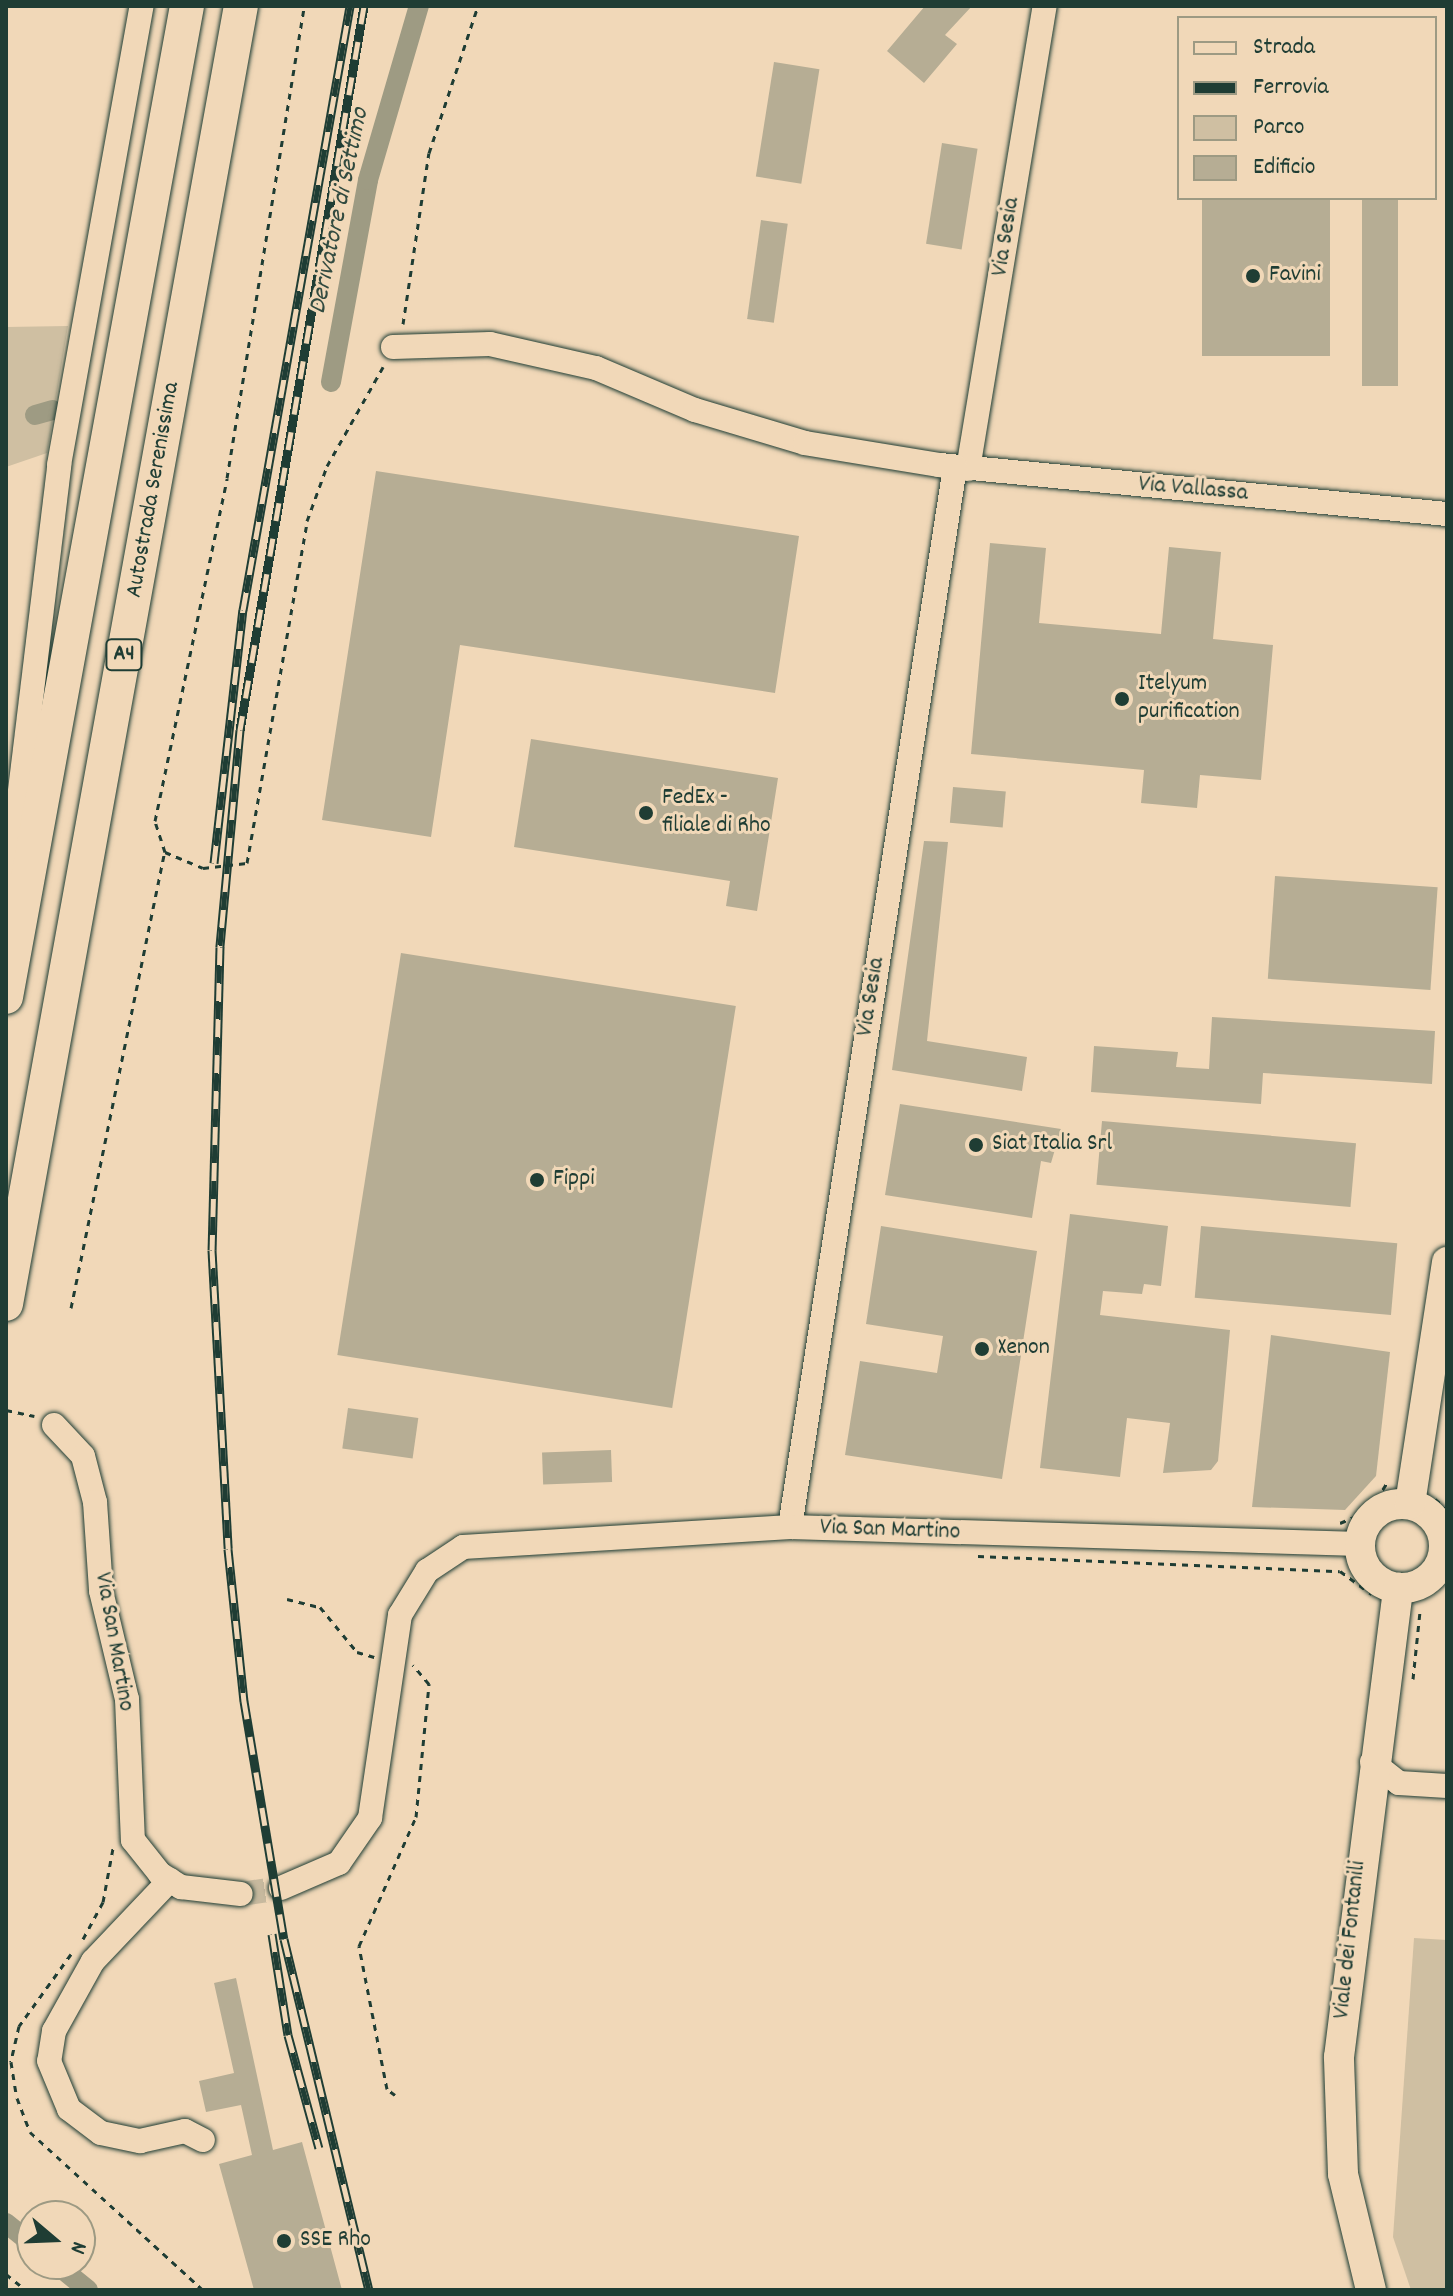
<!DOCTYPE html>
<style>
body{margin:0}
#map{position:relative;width:1453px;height:2296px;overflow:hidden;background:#f1d8b8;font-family:Dekko,sans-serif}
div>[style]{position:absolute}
.green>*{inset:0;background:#cfbfa2}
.canal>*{height:20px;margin:-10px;padding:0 10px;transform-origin:10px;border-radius:10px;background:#9e9b83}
.building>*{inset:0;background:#b6ad94;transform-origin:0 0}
.minor-tunnel>*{height:24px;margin-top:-12px;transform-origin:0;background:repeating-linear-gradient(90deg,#c7b99e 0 24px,transparent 0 36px)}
.path>*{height:3px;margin-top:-1.5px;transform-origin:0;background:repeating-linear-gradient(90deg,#1f3d34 0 6px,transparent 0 12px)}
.roads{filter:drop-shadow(0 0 2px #1f3d34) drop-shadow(0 0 2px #1f3d34)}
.minor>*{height:24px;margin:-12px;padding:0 12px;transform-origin:12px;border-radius:12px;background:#f1d8b8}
.major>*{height:30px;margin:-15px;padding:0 15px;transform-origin:15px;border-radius:15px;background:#f1d8b8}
.major>.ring{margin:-15px;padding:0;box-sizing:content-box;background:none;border:30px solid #f1d8b8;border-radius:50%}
.highway>*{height:34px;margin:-17px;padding:0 17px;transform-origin:17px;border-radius:17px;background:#f1d8b8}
.rail>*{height:9px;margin-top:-4.5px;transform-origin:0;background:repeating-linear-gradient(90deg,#f1d8b8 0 18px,#1f3d34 0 36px);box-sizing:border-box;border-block:2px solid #1f3d34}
.dots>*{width:22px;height:22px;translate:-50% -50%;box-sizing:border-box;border:4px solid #f1d8b8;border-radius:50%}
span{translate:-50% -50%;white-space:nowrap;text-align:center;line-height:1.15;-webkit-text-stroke:6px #f1d8b8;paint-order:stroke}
.shield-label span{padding:2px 6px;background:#f1d8b8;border:2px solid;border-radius:6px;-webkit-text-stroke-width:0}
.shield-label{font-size:22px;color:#1f3d34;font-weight:700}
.street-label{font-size:24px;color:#1f3d34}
.poi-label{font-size:24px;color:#1f3d34}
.left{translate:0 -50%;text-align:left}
.water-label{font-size:26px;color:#324b40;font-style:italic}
.frame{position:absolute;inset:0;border:8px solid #1f3d34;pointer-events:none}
.legend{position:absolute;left:1177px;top:16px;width:260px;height:184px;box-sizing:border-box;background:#f1d8b8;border:2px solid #9d9a83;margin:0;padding:10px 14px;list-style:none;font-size:24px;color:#1f3d34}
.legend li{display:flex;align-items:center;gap:16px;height:40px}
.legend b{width:40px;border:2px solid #9d9a83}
.north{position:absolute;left:16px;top:2200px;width:80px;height:80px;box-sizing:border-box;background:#f1d8b8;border:2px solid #9d9a83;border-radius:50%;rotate:109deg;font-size:22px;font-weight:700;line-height:32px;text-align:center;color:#1f3d34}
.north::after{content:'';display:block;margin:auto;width:28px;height:36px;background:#1f3d34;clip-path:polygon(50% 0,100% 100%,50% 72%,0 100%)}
</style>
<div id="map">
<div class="green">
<i style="clip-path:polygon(68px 326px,47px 453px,6px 467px,6px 327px)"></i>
<i style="clip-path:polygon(1414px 1938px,1447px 1940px,1447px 2290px,1411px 2290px,1393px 2237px)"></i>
</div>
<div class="canal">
<i style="left:331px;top:382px;width:205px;rotate:-79.6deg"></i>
<i style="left:368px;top:180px;width:181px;rotate:-73.7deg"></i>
<i style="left:35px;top:415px;width:18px;rotate:-16deg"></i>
<i style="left:6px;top:2223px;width:33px;rotate:39deg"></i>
<i style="left:56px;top:2264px;width:41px;rotate:39.1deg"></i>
</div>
<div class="building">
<i style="clip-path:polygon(925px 6px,972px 6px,945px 35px,957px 44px,924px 83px,887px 51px)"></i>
<i style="left:774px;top:62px;width:46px;height:116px;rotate:9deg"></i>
<i style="left:942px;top:143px;width:36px;height:102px;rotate:9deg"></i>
<i style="left:1202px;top:198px;width:128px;height:158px"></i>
<i style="left:1362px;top:198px;width:36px;height:188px"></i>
<i style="left:761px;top:220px;width:27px;height:100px;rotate:8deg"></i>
<i style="clip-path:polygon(376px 471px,799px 536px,775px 693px,460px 645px,431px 837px,322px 820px)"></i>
<i style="clip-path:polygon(990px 543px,1046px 548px,1039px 623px,1161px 634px,1169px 547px,1221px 552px,1213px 639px,1273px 645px,1261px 780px,1200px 775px,1197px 808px,1141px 803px,1144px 770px,971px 754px)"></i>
<i style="clip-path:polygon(531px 739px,778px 778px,757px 911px,726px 906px,730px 881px,514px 847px)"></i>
<i style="left:953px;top:787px;width:53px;height:36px;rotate:5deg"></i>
<i style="clip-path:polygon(924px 841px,948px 842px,927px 1041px,1027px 1057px,1022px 1091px,892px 1070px)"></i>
<i style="left:1275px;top:876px;width:163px;height:103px;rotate:4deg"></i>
<i style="left:401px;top:953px;width:339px;height:407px;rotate:9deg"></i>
<i style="clip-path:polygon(1212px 1017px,1435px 1031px,1432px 1084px,1263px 1073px,1261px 1104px,1091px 1092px,1094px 1046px,1178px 1052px,1176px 1067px,1209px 1069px)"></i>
<i style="clip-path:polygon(900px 1104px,1061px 1129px,1051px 1163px,1041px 1161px,1032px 1218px,885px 1195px)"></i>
<i style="left:1102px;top:1121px;width:255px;height:64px;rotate:5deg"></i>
<i style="clip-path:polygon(1070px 1214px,1168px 1226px,1161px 1286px,1144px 1284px,1142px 1294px,1103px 1291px,1100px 1315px,1230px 1330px,1218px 1461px,1211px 1470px,1163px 1473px,1170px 1423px,1127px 1418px,1120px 1477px,1040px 1468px)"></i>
<i style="clip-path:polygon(881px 1226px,1037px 1251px,1002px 1479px,845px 1455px,860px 1361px,937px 1373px,943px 1336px,866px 1324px)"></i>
<i style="left:1201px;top:1226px;width:197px;height:72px;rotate:5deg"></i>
<i style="clip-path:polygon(1271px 1335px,1390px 1352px,1376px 1476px,1345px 1510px,1252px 1507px)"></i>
<i style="left:348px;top:1408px;width:71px;height:41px;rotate:8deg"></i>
<i style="left:611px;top:1450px;width:32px;height:69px;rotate:88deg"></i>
<i style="clip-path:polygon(236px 1978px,273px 2150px,302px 2142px,342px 2290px,254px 2290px,219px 2164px,252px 2155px,241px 2105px,206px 2112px,199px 2081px,234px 2073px,214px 1983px)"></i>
</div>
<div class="minor-tunnel">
<i style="left:241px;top:1894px;width:40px;rotate:-8.5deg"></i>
</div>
<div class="path">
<i style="left:403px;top:324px;width:173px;rotate:-81.4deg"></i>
<i style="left:429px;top:153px;width:155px;rotate:-71.6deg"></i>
<i style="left:165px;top:852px;width:41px;rotate:22.8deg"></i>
<i style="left:203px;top:868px;width:44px;rotate:-6.5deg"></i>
<i style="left:247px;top:863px;width:347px;rotate:-80deg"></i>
<i style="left:307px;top:521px;width:59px;rotate:-70deg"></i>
<i style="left:327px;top:466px;width:114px;rotate:-60.5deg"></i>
<i style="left:71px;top:1308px;width:466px;rotate:-78.4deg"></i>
<i style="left:165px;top:852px;width:33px;rotate:-108deg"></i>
<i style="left:155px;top:821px;width:350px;rotate:-78.1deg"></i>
<i style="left:227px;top:478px;width:478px;rotate:-80.7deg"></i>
<i style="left:6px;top:1410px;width:29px;rotate:12deg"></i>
<i style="left:1435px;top:1499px;width:16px;rotate:40deg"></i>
<i style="left:1340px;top:1523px;width:33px;rotate:-23deg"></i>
<i style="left:1370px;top:1510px;width:34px;rotate:-58deg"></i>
<i style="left:978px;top:1556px;width:362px;rotate:2.4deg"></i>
<i style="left:1340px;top:1571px;width:39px;rotate:36deg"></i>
<i style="left:1424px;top:1589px;width:34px;rotate:-47deg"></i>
<i style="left:287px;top:1599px;width:34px;rotate:14deg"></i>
<i style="left:320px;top:1607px;width:58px;rotate:50.6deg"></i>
<i style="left:357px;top:1652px;width:18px;rotate:16deg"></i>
<i style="left:1413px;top:1679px;width:68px;rotate:-84.1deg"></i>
<i style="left:83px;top:1939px;width:42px;rotate:-61.6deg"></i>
<i style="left:103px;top:1902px;width:55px;rotate:-79.5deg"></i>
<i style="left:71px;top:1954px;width:89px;rotate:125.8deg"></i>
<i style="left:19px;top:2026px;width:37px;rotate:103deg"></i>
<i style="left:11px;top:2062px;width:36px;rotate:81deg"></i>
<i style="left:17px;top:2098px;width:36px;rotate:69deg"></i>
<i style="left:30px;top:2132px;width:234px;rotate:42.4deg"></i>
<i style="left:395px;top:2095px;width:10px;rotate:-143deg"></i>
<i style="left:387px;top:2089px;width:146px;rotate:-101.1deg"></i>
<i style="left:359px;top:1946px;width:141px;rotate:-66.2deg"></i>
<i style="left:416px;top:1817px;width:134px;rotate:-84.4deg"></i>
<i style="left:429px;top:1684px;width:25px;rotate:-130deg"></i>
<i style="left:6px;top:2274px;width:26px;rotate:39deg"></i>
</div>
<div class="roads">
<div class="minor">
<i style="left:393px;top:347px;width:97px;rotate:-1.8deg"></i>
<i style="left:490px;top:344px;width:109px;rotate:12.8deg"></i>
<i style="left:596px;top:368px;width:108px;rotate:23deg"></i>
<i style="left:695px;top:410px;width:115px;rotate:16.7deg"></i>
<i style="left:805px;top:443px;width:137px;rotate:9.3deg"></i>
<i style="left:940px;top:465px;width:509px;rotate:5.52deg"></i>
<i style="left:968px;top:469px;width:469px;rotate:-80.6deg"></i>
<i style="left:6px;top:906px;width:444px;rotate:-83.1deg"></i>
<i style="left:59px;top:465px;width:466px;rotate:-79.8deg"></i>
<i style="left:54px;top:1425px;width:42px;rotate:46.9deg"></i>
<i style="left:83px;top:1456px;width:48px;rotate:75.4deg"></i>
<i style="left:95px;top:1502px;width:89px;rotate:86.1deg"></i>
<i style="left:101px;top:1591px;width:111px;rotate:76.5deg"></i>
<i style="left:127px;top:1699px;width:141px;rotate:87.6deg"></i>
<i style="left:133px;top:1840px;width:43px;rotate:51.5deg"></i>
<i style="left:160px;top:1874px;width:25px;rotate:32deg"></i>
<i style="left:181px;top:1887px;width:60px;rotate:6.7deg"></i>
<i style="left:790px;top:1527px;width:1073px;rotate:-81.15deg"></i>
<i style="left:1444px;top:1535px;width:3px"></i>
<i style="left:1372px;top:1762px;width:34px;rotate:38deg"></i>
<i style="left:1399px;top:1783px;width:48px;rotate:3.6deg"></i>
<i style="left:170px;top:1880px;width:112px;rotate:133.5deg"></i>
<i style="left:93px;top:1961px;width:80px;rotate:119.1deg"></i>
<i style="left:54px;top:2031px;width:30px;rotate:99deg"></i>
<i style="left:49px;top:2061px;width:52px;rotate:67.4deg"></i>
<i style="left:69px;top:2109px;width:40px;rotate:37deg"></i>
<i style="left:101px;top:2133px;width:40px;rotate:12deg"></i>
<i style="left:140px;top:2141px;width:46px;rotate:-12.5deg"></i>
<i style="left:185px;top:2131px;width:20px;rotate:27deg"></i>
<i style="left:281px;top:1888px;width:63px;rotate:-23.3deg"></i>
<i style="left:339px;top:1863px;width:55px;rotate:-55.4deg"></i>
<i style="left:370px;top:1818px;width:205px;rotate:-81.6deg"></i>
<i style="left:400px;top:1615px;width:52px;rotate:-58.5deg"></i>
<i style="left:427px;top:1571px;width:43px;rotate:-33.7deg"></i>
<i style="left:463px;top:1547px;width:328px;rotate:-3.5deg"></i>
<i style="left:790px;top:1527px;width:570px;rotate:1.71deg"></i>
</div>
<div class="major">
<i class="ring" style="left:1360px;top:1504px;width:54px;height:54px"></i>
<i style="left:1410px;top:1504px;width:245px;rotate:-81.3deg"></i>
<i style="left:1371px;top:2290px;width:119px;rotate:-103.6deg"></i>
<i style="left:1343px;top:2174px;width:117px;rotate:-92deg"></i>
<i style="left:1339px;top:2057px;width:473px;rotate:-82.8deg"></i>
</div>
<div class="highway">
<i style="left:6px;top:997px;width:1007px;rotate:-79.65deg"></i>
<i style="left:6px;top:1304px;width:1319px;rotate:-79.74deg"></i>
</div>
</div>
<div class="rail">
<i style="left:364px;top:6px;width:735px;rotate:99.72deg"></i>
<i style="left:240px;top:730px;width:218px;rotate:95.3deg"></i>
<i style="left:220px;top:947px;width:303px;rotate:91.5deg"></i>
<i style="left:212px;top:1250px;width:299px;rotate:86.9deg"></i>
<i style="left:228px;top:1549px;width:153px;rotate:84deg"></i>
<i style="left:244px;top:1701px;width:241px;rotate:80.5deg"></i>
<i style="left:284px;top:1939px;width:361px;rotate:76.4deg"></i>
<i style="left:214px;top:863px;width:255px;rotate:-83.5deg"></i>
<i style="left:243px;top:610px;width:613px;rotate:-79.95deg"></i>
<i style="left:272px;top:1934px;width:102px;rotate:81deg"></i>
<i style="left:288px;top:2035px;width:117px;rotate:74.7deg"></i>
</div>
<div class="dots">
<i style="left:1253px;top:276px;background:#1f3d34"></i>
<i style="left:1122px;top:699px;background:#1f3d34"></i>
<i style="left:646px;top:813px;background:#1f3d34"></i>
<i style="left:976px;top:1145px;background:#1f3d34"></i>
<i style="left:537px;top:1180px;background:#1f3d34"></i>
<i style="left:982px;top:1349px;background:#1f3d34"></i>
<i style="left:284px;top:2241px;background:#1f3d34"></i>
</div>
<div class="shield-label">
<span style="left:124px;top:655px">A4</span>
</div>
<div class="street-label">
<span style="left:1007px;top:237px;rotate:-81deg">Via Sesia</span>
<span style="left:154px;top:490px;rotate:-80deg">Autostrada Serenissima</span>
<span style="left:1193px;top:490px;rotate:5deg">Via Vallassa</span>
<span style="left:872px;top:997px;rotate:-81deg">Via Sesia</span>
<span style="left:890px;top:1531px;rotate:2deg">Via San Martino</span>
<span style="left:113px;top:1642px;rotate:80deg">Via San Martino</span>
<span style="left:1351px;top:1940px;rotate:-84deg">Viale dei Fontanili</span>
</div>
<div class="poi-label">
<span class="left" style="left:1269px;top:276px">Favini</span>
<span class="left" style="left:1138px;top:699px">Itelyum<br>purification</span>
<span class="left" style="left:662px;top:813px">FedEx -<br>filiale di Rho</span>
<span class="left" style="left:992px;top:1145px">Siat Italia Srl</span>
<span class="left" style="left:553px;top:1180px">Fippi</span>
<span class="left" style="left:998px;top:1349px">Xenon</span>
<span class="left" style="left:300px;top:2241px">SSE Rho</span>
</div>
<div class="water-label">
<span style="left:340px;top:211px;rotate:-78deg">Derivatore di Settimo</span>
</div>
<div class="frame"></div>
<ul class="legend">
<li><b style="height:10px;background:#f1d8b8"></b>Strada</li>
<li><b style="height:10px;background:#1f3d34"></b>Ferrovia</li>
<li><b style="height:22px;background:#cfbfa2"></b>Parco</li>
<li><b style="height:22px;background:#b6ad94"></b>Edificio</li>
</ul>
<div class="north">N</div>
</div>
